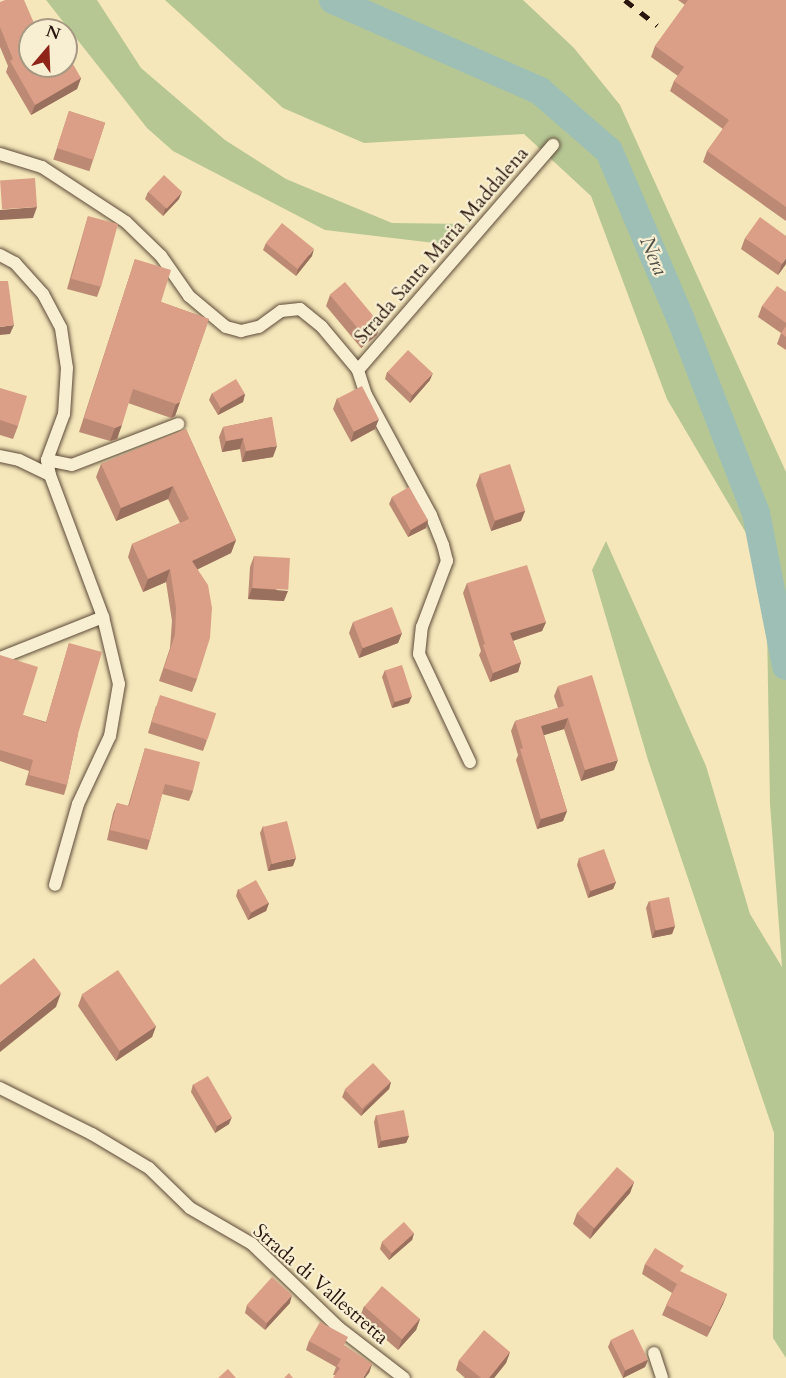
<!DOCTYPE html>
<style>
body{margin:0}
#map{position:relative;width:786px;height:1378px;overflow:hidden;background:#f5e7ba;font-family:Cardo,serif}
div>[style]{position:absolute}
.green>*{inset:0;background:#b6c794}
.river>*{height:28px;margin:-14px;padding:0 14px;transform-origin:14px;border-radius:14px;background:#9dbfb6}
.roads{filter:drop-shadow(0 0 2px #5d4a39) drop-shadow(0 0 2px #5d4a39)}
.street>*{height:12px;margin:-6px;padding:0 6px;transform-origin:6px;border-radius:6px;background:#f8efd2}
.rail>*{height:4.5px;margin-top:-2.25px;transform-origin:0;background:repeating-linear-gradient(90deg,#2a160e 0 10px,transparent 0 20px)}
.wall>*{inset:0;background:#bc8974;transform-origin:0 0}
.shaded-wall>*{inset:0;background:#996f5e}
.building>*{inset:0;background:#db9f87;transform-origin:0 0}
span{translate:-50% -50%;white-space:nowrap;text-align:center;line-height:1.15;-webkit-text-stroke:4.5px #f8efd2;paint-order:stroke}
.street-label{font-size:20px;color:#2a160e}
.water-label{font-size:21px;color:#525149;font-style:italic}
.north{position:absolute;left:18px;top:18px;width:60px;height:60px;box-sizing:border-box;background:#f8efd2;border:2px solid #a69884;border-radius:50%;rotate:19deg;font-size:16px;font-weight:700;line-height:24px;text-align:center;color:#2a160e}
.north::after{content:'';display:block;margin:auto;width:21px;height:27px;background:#8f2418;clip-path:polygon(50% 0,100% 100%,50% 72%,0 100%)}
</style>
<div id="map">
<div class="green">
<i style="clip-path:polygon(46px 0,97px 0,141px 68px,225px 140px,286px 179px,392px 223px,468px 224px,443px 244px,325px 230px,173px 151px,147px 128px)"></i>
<i style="clip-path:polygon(165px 0,523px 0,574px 48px,620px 105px,786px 472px,786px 1358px,773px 1338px,774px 1133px,648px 760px,592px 570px,606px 541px,706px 766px,750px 914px,782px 967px,770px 804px,766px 567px,667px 399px,591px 196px,524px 134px,364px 143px,283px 108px)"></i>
</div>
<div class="river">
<i style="left:333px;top:0;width:226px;rotate:23.7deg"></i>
<i style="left:540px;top:91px;width:91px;rotate:41deg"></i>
<i style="left:609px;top:151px;width:184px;rotate:66.9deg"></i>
<i style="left:681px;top:320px;width:207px;rotate:68.8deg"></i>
<i style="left:756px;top:513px;width:156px;rotate:78.9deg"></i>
</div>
<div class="roads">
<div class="street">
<i style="left:0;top:154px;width:44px;rotate:17.2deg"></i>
<i style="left:42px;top:167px;width:100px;rotate:33.2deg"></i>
<i style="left:126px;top:222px;width:49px;rotate:44.2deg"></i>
<i style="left:161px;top:256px;width:49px;rotate:55deg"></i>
<i style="left:189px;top:296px;width:48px;rotate:40deg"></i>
<i style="left:226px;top:327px;width:16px;rotate:15deg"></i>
<i style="left:241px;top:331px;width:18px;rotate:-13deg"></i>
<i style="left:259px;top:327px;width:27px;rotate:-36deg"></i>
<i style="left:281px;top:311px;width:19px;rotate:-6deg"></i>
<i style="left:300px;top:309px;width:28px;rotate:39deg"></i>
<i style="left:322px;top:327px;width:56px;rotate:50.1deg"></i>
<i style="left:0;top:255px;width:17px;rotate:28deg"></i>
<i style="left:15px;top:263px;width:42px;rotate:47.9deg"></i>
<i style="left:43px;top:294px;width:38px;rotate:62deg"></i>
<i style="left:61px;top:328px;width:40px;rotate:81.5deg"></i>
<i style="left:67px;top:368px;width:46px;rotate:93.7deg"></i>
<i style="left:64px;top:414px;width:49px;rotate:110.3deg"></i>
<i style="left:47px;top:460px;width:15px;rotate:79deg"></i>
<i style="left:0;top:456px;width:19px;rotate:12deg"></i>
<i style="left:19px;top:460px;width:34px;rotate:26deg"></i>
<i style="left:50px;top:475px;width:152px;rotate:69.5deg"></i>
<i style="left:103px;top:617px;width:69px;rotate:76.6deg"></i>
<i style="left:119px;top:684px;width:53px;rotate:99.8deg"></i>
<i style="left:110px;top:736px;width:75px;rotate:115.2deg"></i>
<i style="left:78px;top:804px;width:84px;rotate:105.9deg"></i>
<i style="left:47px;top:460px;width:25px;rotate:11deg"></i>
<i style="left:72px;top:465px;width:114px;rotate:-21.1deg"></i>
<i style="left:0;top:658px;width:111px;rotate:-21.7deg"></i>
<i style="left:470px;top:762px;width:119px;rotate:-115.3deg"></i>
<i style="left:419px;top:654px;width:27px;rotate:-84deg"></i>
<i style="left:422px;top:627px;width:71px;rotate:-69.3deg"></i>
<i style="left:447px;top:561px;width:16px;rotate:-104deg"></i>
<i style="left:443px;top:545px;width:32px;rotate:-112deg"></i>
<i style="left:431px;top:515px;width:136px;rotate:-118.4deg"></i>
<i style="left:366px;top:395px;width:26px;rotate:-108deg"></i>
<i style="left:358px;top:370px;width:298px;rotate:-49.1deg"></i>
<i style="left:0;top:1088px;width:103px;rotate:26.6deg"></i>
<i style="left:92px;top:1134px;width:66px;rotate:30.8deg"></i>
<i style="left:149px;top:1168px;width:57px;rotate:44.3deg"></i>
<i style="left:190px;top:1208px;width:72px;rotate:30.1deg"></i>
<i style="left:252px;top:1244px;width:121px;rotate:44deg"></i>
<i style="left:339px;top:1328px;width:82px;rotate:37.6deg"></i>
<i style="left:654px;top:1353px;width:26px;rotate:72deg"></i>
</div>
</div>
<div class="rail">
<i style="left:625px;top:0;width:41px;rotate:38deg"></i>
</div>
<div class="wall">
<i style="clip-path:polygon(678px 0,786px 0,786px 221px,703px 162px,707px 151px,723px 129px,670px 91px,674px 81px,678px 76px,651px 57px,655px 46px,685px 5px)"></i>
<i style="clip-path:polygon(0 2px,81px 78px,77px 89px,31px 115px,6px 72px,8px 66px,0 47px)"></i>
<i style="left:69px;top:111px;width:38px;height:51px;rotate:18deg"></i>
<i style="clip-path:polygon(148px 192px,179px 199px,163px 216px,145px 199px)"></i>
<i style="clip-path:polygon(88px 216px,101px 286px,97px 297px,67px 289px)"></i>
<i style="clip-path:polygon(745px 238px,786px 264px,778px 275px,741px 249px)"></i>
<i style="clip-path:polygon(266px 243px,312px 256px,296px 276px,263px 250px)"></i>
<i style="clip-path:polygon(135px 259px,161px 302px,209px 319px,175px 416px,171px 418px,128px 403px,117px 439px,110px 441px,79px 432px)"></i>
<i style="clip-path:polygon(786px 292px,786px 350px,777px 344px,781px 333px,758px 317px,762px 306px)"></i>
<i style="clip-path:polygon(330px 295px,380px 324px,377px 335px,361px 348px,326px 306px)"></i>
<i style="clip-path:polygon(387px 372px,430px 380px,410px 403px,385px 379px)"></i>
<i style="clip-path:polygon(0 388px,18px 426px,13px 439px,0 435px)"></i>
<i style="clip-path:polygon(212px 393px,245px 394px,243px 402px,218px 415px,209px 400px)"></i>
<i style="clip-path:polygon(337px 398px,375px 429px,351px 442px,333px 409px)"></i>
<i style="clip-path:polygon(272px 417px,273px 457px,242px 462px,240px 449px,222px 452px,219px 437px,223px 427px)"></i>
<i style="clip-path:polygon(186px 429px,236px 540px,231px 553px,198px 569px,197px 679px,192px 692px,159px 681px,170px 648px,172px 621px,166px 582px,143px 592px,128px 557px,132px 544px,180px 523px,168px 499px,116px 521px,96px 477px,101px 464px)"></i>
<i style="clip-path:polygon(480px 474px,525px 511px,521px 521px,491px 531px,476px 485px)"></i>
<i style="clip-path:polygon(392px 497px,428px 520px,426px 528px,408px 537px,389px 504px)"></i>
<i style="clip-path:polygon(254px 556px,284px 601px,248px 599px,250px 567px)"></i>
<i style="clip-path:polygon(467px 583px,546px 622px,542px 631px,513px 641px,521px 662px,518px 672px,490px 682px,479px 655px,481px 651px,463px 593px)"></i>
<i style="clip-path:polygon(353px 622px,402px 633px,398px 643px,359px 658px,349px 633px)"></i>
<i style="clip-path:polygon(69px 643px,78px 734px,67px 785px,64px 795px,25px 785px,29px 771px,0 761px,0 655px,23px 715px,46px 722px)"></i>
<i style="clip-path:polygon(385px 670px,409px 703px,392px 708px,382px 677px)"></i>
<i style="clip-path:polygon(558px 686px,614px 770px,581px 781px,564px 729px,544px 735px,567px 811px,563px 821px,537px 829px,516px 760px,518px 755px,511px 731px,515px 721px,558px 708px,554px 696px)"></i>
<i style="clip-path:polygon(156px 706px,207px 740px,203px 751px,148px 733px)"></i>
<i style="clip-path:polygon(145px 748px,193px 791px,189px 801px,162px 794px,150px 840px,147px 850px,107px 840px,113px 813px,117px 803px,128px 806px)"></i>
<i style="clip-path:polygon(263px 826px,293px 866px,268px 871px,260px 833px)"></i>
<i style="clip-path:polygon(579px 858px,616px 882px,613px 889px,588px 898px,577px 865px)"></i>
<i style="clip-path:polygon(238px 889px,269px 903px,266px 911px,248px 920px,236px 896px)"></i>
<i style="clip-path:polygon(649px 901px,675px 926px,672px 934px,652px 938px,646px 908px)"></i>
<i style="clip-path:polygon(82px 995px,156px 1026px,152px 1037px,116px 1061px,78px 1006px)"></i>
<i style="clip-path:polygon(391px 1082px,389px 1089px,361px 1116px,342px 1097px,345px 1090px)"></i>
<i style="clip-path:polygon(193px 1084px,229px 1124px,215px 1133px,191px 1092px)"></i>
<i style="clip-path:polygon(376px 1115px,409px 1136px,406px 1143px,378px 1148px,374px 1122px)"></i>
<i style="clip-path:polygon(634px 1182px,630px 1193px,590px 1239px,573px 1224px,577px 1213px)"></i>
<i style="clip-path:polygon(414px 1233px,412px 1240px,389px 1260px,380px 1249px,382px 1242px)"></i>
<i style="clip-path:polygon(645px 1264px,681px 1272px,727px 1294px,723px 1304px,707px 1337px,662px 1315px,672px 1293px,642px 1274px)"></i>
<i style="clip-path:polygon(290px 1303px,265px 1330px,245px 1313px,247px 1305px)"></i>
<i style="clip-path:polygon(364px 1306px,420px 1319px,416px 1330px,398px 1350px,360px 1317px)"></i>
<i style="clip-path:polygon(611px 1340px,648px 1360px,645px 1367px,623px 1378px,608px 1347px)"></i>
<i style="clip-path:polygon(309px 1341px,345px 1346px,372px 1364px,369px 1373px,334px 1375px,333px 1375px,336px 1367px,306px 1350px)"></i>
<i style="clip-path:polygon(510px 1352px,506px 1363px,494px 1378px,465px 1378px,456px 1370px,459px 1360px)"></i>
</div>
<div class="shaded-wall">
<i style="clip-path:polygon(81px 78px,77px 89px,31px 115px,35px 105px)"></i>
<i style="clip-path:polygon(182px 192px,179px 199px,163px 216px,165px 209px)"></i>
<i style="clip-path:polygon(37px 207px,33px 218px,0 220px,0 210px)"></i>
<i style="clip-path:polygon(314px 249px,312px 256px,296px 276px,298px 269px)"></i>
<i style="clip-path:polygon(786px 258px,786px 264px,778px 275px,782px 264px)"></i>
<i style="clip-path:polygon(380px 324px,377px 335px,361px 348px,364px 338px)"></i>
<i style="clip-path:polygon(14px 325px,10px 334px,0 335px,0 327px)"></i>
<i style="clip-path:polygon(433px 373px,430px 380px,410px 403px,412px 395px)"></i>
<i style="clip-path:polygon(245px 394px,243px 402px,218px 415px,221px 408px)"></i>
<i style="clip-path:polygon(180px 402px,175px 416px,171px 418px,176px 404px)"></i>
<i style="clip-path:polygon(379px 419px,375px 429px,351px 442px,354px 431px)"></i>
<i style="clip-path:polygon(122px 425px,117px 439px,110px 441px,115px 428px)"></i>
<i style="clip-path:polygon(243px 438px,240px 449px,222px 452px,226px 441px)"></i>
<i style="clip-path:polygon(277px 446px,273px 457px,242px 462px,246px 451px)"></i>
<i style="clip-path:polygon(173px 486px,168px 499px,116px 521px,121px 508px)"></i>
<i style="clip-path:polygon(525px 511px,521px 521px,491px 531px,495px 521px)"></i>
<i style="clip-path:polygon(428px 520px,426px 528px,408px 537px,411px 530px)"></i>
<i style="clip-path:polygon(236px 540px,231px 553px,188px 574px,192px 561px)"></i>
<i style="clip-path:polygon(170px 569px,166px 582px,143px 592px,148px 579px)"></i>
<i style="clip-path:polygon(252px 588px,288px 591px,284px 601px,248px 599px)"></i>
<i style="clip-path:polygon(546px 622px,542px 631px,506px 643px,510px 633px)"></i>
<i style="clip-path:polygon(402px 633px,398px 643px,359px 658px,363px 647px)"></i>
<i style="clip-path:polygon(521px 662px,518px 672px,490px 682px,493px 673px)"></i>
<i style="clip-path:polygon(412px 696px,409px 703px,392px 708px,395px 701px)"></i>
<i style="clip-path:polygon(568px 718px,564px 729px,538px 737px,541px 726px)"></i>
<i style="clip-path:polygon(618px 760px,614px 770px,581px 781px,585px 770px)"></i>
<i style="clip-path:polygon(567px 811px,563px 821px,537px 829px,541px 819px)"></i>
<i style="clip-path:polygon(296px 858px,293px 866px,268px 871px,271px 864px)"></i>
<i style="clip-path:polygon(616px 882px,613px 889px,588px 898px,591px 890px)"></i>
<i style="clip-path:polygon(269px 903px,266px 911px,248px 920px,251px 913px)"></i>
<i style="clip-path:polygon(675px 926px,672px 934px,652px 938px,655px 930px)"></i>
<i style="clip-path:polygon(61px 993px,56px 1007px,0 1052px,0 1042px)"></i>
<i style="clip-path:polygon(156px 1026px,152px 1037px,116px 1061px,120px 1051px)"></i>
<i style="clip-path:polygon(391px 1082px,389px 1089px,361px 1116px,364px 1109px)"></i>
<i style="clip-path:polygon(232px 1117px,229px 1124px,215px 1133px,217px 1126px)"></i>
<i style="clip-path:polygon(409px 1136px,406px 1143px,378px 1148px,381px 1141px)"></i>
<i style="clip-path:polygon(634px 1182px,630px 1193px,590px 1239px,594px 1228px)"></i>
<i style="clip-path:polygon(414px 1233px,412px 1240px,389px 1260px,392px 1253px)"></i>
<i style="clip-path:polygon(727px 1294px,723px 1304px,707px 1337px,711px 1327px)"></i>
<i style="clip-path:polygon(292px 1295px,290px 1303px,265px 1330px,267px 1323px)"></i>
<i style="clip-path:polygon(420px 1319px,416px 1330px,398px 1350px,402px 1339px)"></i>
<i style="clip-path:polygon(510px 1352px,506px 1363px,494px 1378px,489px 1378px)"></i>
<i style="clip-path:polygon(648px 1360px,645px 1367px,623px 1378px,625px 1370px)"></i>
<i style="clip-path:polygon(372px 1364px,369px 1373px,365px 1378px,363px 1378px)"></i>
</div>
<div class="building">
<i style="clip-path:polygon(5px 0,24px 0,37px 30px,30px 30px,30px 66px,66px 66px,66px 52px,81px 78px,35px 105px,10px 61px,13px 59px,0 27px,0 2px)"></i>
<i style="clip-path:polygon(688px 0,786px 0,786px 207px,707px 151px,729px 120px,674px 81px,684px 67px,655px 46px)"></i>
<i style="left:69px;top:111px;width:38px;height:39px;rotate:18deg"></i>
<i style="left:164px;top:175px;width:25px;height:23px;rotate:43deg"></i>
<i style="left:35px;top:178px;width:29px;height:35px;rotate:86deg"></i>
<i style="left:88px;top:216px;width:31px;height:65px;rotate:15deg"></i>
<i style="clip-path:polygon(760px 217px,786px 236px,786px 258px,782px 264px,745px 238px)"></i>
<i style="left:282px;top:223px;width:41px;height:26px;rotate:39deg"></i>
<i style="clip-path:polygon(135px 259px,171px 270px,161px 302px,209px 319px,180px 402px,176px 404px,133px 389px,122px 425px,115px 428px,84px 418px)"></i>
<i style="clip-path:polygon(0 281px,8px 281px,14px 325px,0 327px)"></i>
<i style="left:345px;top:282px;width:55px;height:20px;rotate:50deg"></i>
<i style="clip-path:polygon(777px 286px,786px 292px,786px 323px,762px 306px)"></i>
<i style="clip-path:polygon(786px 326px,786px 337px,781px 333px)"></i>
<i style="left:408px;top:350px;width:34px;height:30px;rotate:43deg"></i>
<i style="left:236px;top:379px;width:17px;height:28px;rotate:59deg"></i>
<i style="left:362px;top:386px;width:37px;height:28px;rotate:63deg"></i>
<i style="clip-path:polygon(0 388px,27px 396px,18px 426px,0 420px)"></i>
<i style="clip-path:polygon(272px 417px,277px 446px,246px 451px,243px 438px,226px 441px,223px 427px)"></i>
<i style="clip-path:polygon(186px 429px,236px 540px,192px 561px,208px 585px,212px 608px,210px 638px,197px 679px,164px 668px,175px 635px,176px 608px,170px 569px,148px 579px,132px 544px,189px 519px,173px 486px,121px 508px,101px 464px)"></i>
<i style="left:510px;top:464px;width:49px;height:32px;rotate:72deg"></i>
<i style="left:409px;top:487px;width:38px;height:20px;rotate:60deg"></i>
<i style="left:254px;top:556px;width:36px;height:32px;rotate:3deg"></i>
<i style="clip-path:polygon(527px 565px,546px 622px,510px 633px,521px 662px,493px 673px,483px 645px,485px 644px,467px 583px)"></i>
<i style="left:392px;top:607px;width:28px;height:42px;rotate:69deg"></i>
<i style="clip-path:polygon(69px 643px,102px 652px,78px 734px,67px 785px,29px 775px,33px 760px,0 750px,0 655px,38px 667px,23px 715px,46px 723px)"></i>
<i style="left:402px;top:665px;width:33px;height:18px;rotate:72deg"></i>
<i style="clip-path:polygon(592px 675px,618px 760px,585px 770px,568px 718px,541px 726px,567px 811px,541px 819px,520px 749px,523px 748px,515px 721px,564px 706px,558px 686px)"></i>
<i style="left:160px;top:695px;width:59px;height:28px;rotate:18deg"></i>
<i style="clip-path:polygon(145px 748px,200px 762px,193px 791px,165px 784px,150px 840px,110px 830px,117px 803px,129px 806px)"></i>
<i style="left:287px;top:821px;width:38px;height:25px;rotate:76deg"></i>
<i style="left:604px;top:849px;width:35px;height:27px;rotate:70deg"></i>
<i style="left:256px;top:880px;width:26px;height:20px;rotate:61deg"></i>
<i style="left:669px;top:897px;width:30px;height:20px;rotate:78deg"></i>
<i style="clip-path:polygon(34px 958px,61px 993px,0 1042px,0 985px)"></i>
<i style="left:118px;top:970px;width:68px;height:44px;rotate:56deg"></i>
<i style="left:373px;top:1063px;width:26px;height:39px;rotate:47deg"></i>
<i style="left:208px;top:1076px;width:48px;height:17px;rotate:60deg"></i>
<i style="left:404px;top:1110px;width:26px;height:28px;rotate:79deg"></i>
<i style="left:617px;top:1167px;width:23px;height:61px;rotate:41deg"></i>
<i style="left:404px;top:1222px;width:15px;height:30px;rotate:48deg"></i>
<i style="clip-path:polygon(655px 1248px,684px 1266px,680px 1271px,727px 1294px,711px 1327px,666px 1305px,677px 1284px,645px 1264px)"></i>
<i style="left:272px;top:1277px;width:27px;height:38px;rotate:42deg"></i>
<i style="left:382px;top:1286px;width:50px;height:27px;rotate:41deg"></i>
<i style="clip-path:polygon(320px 1322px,348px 1337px,344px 1345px,372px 1364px,363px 1378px,333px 1378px,340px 1368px,337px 1366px,341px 1359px,309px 1341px)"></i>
<i style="left:633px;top:1329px;width:34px;height:25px;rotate:64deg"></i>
<i style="clip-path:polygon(484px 1330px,510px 1352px,489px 1378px,481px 1378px,459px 1360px)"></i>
<i style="clip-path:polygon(228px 1369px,236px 1378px,218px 1378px)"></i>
<i style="clip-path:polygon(289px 1373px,293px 1378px,284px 1378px)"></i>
</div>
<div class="street-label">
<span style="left:441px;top:245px;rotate:-49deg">Strada Santa Maria Maddalena</span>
<span style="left:321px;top:1284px;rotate:41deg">Strada di Vallestretta</span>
</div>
<div class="water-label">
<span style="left:653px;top:256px;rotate:67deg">Nera</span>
</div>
<div class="north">N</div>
</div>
